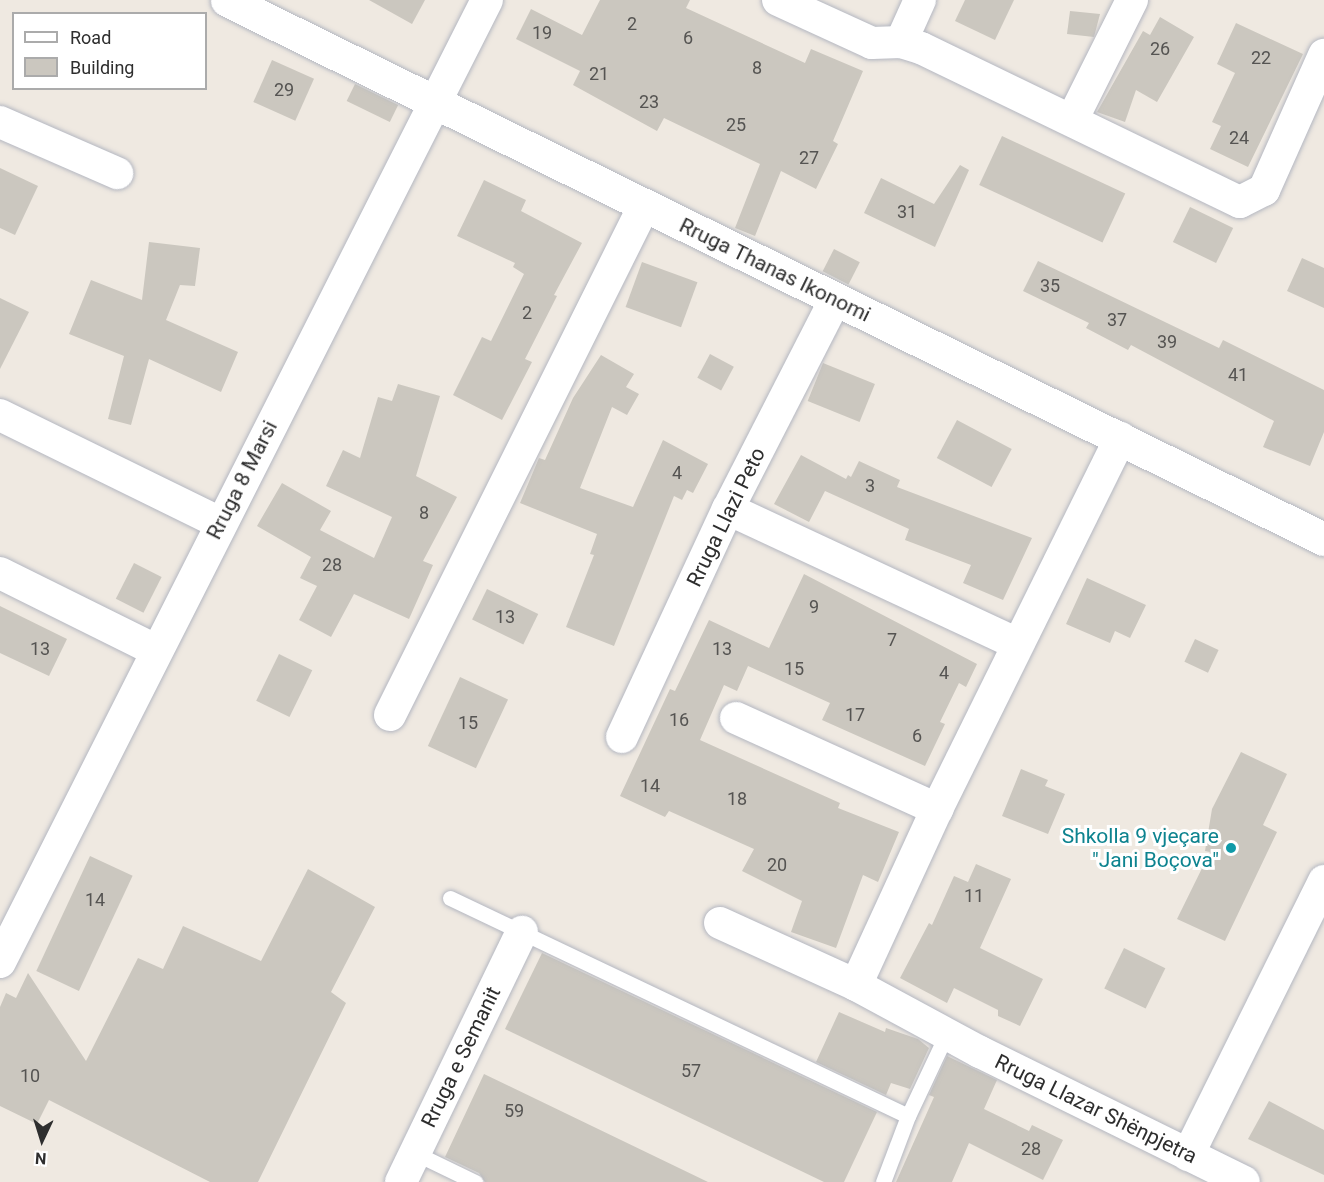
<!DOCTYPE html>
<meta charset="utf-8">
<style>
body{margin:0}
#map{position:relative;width:1324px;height:1182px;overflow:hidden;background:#efe9e1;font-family:Roboto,sans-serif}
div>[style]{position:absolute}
.building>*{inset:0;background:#cbc7bf;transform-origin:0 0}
.roads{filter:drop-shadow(0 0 2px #b4b7c1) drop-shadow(0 0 2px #b4b7c1)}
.service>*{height:15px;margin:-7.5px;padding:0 7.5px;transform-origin:7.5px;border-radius:7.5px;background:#fff}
.minor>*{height:32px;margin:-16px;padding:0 16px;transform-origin:16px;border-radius:16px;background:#fff}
.tertiary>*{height:33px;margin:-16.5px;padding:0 16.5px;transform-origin:16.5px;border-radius:16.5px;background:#fff}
.dots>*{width:16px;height:16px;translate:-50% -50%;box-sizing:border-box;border:3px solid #fff;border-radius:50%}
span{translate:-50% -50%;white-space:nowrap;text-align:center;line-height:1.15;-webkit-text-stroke:6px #fff;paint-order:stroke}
.number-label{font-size:18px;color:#555452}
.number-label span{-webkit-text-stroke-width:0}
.street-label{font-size:21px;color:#2e2e2e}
.culture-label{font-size:21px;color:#0d838f}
.right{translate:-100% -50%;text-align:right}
.legend{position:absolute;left:12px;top:12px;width:195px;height:78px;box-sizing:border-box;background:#fff;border:2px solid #ababab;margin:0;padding:8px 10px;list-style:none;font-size:18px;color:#2e2e2e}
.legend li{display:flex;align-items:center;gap:12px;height:30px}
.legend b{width:30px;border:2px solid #ababab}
.north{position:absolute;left:12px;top:1110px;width:60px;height:60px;-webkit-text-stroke:4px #fff;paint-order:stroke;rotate:184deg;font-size:16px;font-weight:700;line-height:24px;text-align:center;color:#2e2e2e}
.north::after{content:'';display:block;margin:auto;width:21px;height:27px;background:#2e2e2e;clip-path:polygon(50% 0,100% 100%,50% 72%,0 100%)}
</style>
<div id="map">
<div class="building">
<i style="clip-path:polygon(369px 0,425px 0,412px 24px)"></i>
<i style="clip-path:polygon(600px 0,690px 0,686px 8px,805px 63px,811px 49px,863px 71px,833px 141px,838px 144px,816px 189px,781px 171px,755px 236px,735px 228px,760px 164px,664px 118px,657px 131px,573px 85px,580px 71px,516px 39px,531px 9px,582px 35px)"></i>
<i style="clip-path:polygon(965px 0,1014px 0,995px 40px,955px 21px)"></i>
<i style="clip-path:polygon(1070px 11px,1100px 14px,1094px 37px,1067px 34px)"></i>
<i style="clip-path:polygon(1160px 17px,1194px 37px,1157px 102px,1136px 90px,1125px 122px,1097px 112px,1143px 31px,1150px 35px)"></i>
<i style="clip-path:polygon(1236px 23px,1303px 54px,1248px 167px,1210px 149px,1221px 126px,1212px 122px,1235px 73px,1217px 64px)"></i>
<i style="left:272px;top:60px;width:46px;height:46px;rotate:24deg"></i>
<i style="left:355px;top:84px;width:48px;height:19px;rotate:26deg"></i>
<i style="left:1002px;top:136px;width:136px;height:54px;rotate:25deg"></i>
<i style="clip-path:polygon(960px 165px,969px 170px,935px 247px,864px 213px,881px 178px,934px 204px)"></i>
<i style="clip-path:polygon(0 168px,38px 186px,15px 235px,0 228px)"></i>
<i style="clip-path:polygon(484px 180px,526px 200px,521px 211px,582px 243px,554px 295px,557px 296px,525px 359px,532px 362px,502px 420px,453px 395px,482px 337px,491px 341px,524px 274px,513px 267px,515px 263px,457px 236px)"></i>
<i style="left:1190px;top:207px;width:48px;height:39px;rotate:26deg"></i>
<i style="clip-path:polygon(149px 242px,200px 248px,195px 286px,180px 285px,166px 320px,238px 352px,221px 392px,149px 359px,131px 425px,108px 419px,124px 356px,69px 334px,91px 280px,142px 300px)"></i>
<i style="left:834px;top:249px;width:29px;height:25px;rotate:27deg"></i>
<i style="clip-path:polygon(1302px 258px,1324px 268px,1324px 308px,1287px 291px)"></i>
<i style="clip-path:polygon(1038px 261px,1219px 348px,1223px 340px,1324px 390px,1324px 432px,1310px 466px,1263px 447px,1274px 421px,1131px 345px,1128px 350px,1086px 328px,1089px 323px,1023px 291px)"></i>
<i style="left:642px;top:262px;width:59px;height:48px;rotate:20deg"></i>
<i style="clip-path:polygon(0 298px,29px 312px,0 369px)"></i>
<i style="left:710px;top:354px;width:27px;height:27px;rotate:28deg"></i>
<i style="clip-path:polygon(601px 355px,634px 374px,626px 387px,639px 394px,627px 415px,612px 407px,580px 488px,633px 507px,663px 440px,708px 464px,693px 493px,687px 490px,682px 500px,674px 496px,614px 646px,566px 627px,594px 555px,590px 554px,597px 534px,520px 503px,539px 458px,545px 460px,573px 398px)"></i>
<i style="left:823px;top:363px;width:56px;height:41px;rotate:22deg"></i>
<i style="clip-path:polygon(398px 384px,440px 396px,416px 476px,457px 497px,423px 561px,433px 565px,409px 619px,354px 594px,331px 637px,299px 620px,317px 586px,300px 578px,311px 557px,257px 526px,282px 483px,331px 511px,320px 530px,374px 558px,392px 517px,326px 486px,343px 450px,360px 458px,378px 397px,392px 401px)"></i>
<i style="left:957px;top:420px;width:62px;height:43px;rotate:28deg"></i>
<i style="clip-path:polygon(801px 455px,846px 479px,848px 475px,851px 477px,859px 461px,900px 480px,897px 487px,1032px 538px,1003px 600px,963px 583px,971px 565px,905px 540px,909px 529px,825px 491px,809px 522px,774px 504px)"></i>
<i style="left:134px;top:563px;width:31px;height:40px;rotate:27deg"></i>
<i style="clip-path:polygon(804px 574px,977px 664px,966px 687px,959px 683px,940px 722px,945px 724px,925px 766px,822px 720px,830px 703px,748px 666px,737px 691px,724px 685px,700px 740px,840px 803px,838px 808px,899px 832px,878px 882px,863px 875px,836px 948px,791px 932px,802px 901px,742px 871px,754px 849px,669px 811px,665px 817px,620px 796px,670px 689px,675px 691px,709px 620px,769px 648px)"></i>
<i style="clip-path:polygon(1087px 578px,1146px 605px,1130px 638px,1115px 631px,1110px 643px,1066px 624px)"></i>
<i style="left:487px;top:589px;width:57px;height:34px;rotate:26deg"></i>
<i style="clip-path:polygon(0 606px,67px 639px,49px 676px,0 653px)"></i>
<i style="left:1195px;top:639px;width:26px;height:25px;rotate:25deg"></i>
<i style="left:279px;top:654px;width:37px;height:52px;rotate:26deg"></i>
<i style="left:460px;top:677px;width:53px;height:76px;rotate:25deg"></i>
<i style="clip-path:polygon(1241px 752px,1287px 774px,1263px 825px,1277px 832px,1225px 941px,1177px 919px,1210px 852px,1205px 851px,1212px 809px)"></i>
<i style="clip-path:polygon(1021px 769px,1048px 780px,1045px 786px,1065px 794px,1048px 834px,1002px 816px)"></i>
<i style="left:90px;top:856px;width:47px;height:127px;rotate:25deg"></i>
<i style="clip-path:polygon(976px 864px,1011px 879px,980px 948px,1043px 979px,1020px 1026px,998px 1016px,998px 1010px,954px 988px,947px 1003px,900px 978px,929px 923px,932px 925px,954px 876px,968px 882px)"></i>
<i style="clip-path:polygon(308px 869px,375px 907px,331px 992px,346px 1003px,258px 1182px,210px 1182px,49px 1100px,37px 1124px,0 1106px,0 1007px,6px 993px,16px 998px,28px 973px,86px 1061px,138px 958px,163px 969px,183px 926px,261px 961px)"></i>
<i style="left:1124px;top:948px;width:46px;height:45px;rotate:26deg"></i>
<i style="clip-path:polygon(542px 953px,877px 1112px,844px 1182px,824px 1182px,505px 1029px)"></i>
<i style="clip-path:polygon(839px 1012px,885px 1032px,886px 1028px,918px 1039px,929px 1048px,910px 1089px,891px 1083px,886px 1095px,816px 1062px)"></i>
<i style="clip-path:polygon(947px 1056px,997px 1080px,984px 1109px,1029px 1131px,1032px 1125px,1063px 1140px,1043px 1180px,969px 1143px,952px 1182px,896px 1182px,934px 1097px,929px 1095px)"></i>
<i style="clip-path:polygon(484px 1074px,708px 1182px,485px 1182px,479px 1173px,445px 1157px)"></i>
<i style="clip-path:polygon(1269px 1101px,1324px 1130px,1324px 1175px,1248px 1139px)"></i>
</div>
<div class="roads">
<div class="service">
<i style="left:450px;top:898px;width:507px;rotate:25.45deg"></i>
<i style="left:908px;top:1116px;width:92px;rotate:-64.8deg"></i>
<i style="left:415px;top:1153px;width:67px;rotate:25.8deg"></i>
<i style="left:883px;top:1182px;width:71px;rotate:-69.3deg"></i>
</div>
<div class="minor">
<i style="left:778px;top:0;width:103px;rotate:24.6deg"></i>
<i style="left:872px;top:43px;width:29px;rotate:-2deg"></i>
<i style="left:901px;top:42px;width:21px;rotate:17deg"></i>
<i style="left:921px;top:48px;width:354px;rotate:25.8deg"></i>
<i style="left:1240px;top:202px;width:27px;rotate:-27deg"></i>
<i style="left:1264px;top:190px;width:148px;rotate:-66deg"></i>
<i style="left:901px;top:42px;width:46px;rotate:-65.7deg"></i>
<i style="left:1072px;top:120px;width:134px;rotate:-63.4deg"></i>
<i style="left:0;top:122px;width:128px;rotate:23.6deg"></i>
<i style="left:0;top:415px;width:245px;rotate:26.1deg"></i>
<i style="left:728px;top:509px;width:319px;rotate:25deg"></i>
<i style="left:0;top:573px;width:173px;rotate:26.4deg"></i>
<i style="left:390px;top:715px;width:569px;rotate:-63.48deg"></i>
<i style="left:736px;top:718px;width:221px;rotate:24.4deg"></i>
<i style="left:622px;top:737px;width:251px;rotate:-65.1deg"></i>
<i style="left:728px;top:509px;width:235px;rotate:-62.9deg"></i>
<i style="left:720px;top:923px;width:149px;rotate:24.5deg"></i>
<i style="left:856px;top:985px;width:141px;rotate:28.4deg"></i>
<i style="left:980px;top:1052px;width:294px;rotate:26.2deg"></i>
<i style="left:0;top:962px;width:1078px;rotate:-63.15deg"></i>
<i style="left:856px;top:985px;width:194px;rotate:-65.3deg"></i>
<i style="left:937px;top:809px;width:414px;rotate:-63.7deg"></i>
<i style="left:1188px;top:1155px;width:306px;rotate:-63.6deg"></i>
<i style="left:401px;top:1182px;width:278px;rotate:-64.2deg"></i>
</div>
<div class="tertiary">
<i style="left:227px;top:0;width:1222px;rotate:26.17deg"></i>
</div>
</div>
<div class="dots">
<i style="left:1231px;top:848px;background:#0f9aa8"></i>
</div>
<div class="number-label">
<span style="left:632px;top:24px">2</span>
<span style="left:542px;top:33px">19</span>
<span style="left:688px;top:38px">6</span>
<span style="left:1160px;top:49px">26</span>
<span style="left:1261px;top:58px">22</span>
<span style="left:757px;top:68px">8</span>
<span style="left:599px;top:74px">21</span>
<span style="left:284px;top:90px">29</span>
<span style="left:649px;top:102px">23</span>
<span style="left:736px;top:125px">25</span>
<span style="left:1239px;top:138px">24</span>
<span style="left:809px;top:158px">27</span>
<span style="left:907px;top:212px">31</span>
<span style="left:1050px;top:286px">35</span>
<span style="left:527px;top:313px">2</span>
<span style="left:1117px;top:320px">37</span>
<span style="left:1167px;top:342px">39</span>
<span style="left:1238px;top:375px">41</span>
<span style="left:677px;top:473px">4</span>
<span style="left:870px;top:486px">3</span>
<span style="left:424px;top:513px">8</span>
<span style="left:332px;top:565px">28</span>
<span style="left:814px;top:607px">9</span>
<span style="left:505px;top:617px">13</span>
<span style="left:892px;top:640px">7</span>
<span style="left:40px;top:649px">13</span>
<span style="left:722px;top:649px">13</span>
<span style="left:794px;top:669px">15</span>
<span style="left:944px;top:673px">4</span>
<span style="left:855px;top:715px">17</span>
<span style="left:679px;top:720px">16</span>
<span style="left:468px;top:723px">15</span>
<span style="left:917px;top:736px">6</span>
<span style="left:650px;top:786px">14</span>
<span style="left:737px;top:799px">18</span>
<span style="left:777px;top:865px">20</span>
<span style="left:974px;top:896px">11</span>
<span style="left:95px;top:900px">14</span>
<span style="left:691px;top:1071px">57</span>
<span style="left:30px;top:1076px">10</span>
<span style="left:514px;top:1111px">59</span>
<span style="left:1031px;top:1149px">28</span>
</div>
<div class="street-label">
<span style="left:775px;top:270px;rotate:26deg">Rruga Thanas Ikonomi</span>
<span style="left:242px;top:480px;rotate:-63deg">Rruga 8 Marsi</span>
<span style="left:726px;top:517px;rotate:-64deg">Rruga Llazi Peto</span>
<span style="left:461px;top:1057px;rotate:-64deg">Rruga e Semanit</span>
<span style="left:1096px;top:1109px;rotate:26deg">Rruga Llazar Shënpjetra</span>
</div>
<div class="culture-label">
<span class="right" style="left:1219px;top:848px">Shkolla 9 vjeçare<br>"Jani Boçova"</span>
</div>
<ul class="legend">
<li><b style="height:8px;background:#fff"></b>Road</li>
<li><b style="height:16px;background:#cbc7bf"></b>Building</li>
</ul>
<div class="north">N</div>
</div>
